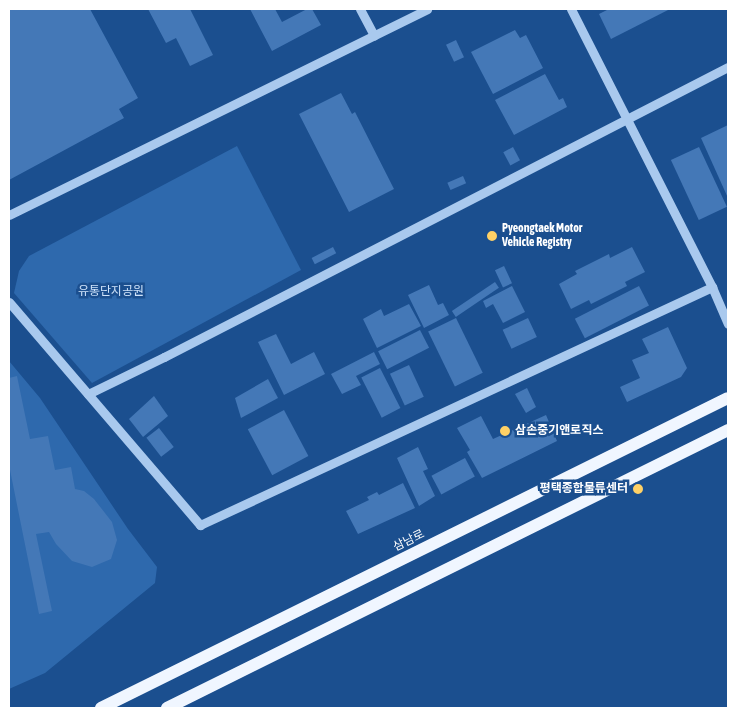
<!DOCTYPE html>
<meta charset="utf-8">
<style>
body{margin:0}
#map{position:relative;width:737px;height:717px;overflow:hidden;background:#1b4f8f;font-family:"Asap Condensed","Noto Sans KR",sans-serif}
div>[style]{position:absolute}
.green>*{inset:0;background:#2e69ad}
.building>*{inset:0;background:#4478b7;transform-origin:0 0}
.minor>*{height:9px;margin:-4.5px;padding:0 4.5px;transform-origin:4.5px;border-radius:4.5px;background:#a9c9ee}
.major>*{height:12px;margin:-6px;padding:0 6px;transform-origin:6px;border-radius:6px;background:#f0f6ff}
.dots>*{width:14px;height:14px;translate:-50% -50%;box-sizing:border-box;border:2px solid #1b4f8f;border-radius:50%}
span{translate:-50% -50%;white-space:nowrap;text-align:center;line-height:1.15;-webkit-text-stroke:5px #1b4f8f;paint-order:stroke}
.poi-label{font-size:12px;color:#fff;font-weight:700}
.left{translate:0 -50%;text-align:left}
.right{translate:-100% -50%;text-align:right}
.park-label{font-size:12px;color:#cfe3fa}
.street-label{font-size:12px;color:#fff}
.frame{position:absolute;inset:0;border:10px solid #fff;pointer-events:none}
</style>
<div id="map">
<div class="green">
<i style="clip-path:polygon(237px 146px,301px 270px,92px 383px,14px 293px,19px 271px,29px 256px)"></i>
<i style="clip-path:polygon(9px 361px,40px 398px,128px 529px,157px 567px,155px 583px,45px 673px,9px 689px)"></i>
</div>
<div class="building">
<i style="clip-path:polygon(9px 9px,90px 9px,138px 98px,119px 109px,124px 118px,9px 180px)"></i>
<i style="clip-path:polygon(148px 9px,190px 9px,213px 55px,190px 66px,176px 38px,166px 43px)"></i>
<i style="clip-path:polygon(250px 9px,275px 9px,282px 22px,307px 9px,312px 9px,321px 25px,272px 51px)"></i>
<i style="clip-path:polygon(609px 9px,670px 9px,611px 39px,599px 14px)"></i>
<i style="clip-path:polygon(515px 30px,520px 38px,526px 35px,543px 68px,493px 94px,471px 52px)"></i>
<i style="left:456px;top:40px;width:19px;height:11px;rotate:65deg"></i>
<i style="clip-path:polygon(545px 74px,559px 100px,563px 98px,567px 107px,514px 135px,495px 100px)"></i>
<i style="clip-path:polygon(341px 93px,352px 114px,355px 112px,394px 189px,349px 212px,299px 114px)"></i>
<i style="clip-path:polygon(728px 125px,728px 198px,701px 138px)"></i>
<i style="left:513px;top:147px;width:15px;height:11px;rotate:62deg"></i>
<i style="left:699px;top:147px;width:66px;height:31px;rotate:65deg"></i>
<i style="left:463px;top:176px;width:8px;height:17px;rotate:67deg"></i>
<i style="left:333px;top:247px;width:7px;height:24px;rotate:63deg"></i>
<i style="clip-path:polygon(632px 247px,645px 272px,625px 282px,627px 286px,591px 304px,589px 300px,571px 309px,559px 284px,577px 274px,575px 271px,609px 254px,610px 258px)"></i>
<i style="left:504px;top:266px;width:19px;height:10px;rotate:65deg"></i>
<i style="left:495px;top:282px;width:7px;height:52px;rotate:56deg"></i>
<i style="clip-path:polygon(429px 285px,438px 305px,443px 303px,449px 315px,424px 328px,408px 295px)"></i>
<i style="clip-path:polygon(512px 286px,525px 312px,503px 323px,493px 304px,486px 308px,483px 301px)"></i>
<i style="left:639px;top:286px;width:22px;height:72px;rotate:63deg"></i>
<i style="clip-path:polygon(409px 304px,421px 326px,377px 348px,363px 319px,381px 309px,384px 316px)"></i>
<i style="left:456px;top:318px;width:61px;height:31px;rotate:64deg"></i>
<i style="left:528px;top:318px;width:21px;height:28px;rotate:65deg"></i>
<i style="clip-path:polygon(668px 327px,687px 368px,681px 377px,627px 402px,620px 387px,640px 378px,632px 360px,649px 353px,642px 339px)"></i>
<i style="left:420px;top:330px;width:20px;height:47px;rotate:63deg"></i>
<i style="clip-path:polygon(276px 334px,291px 364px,314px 352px,325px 374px,284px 395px,258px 342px)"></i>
<i style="clip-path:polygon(374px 352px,380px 364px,356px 376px,361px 385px,342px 394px,331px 374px)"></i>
<i style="left:409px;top:365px;width:35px;height:21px;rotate:65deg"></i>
<i style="left:380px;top:368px;width:45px;height:21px;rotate:63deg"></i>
<i style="clip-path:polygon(17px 376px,30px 439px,48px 436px,55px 470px,71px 467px,75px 489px,84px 491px,94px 499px,112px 522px,117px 540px,111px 559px,92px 567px,72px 561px,56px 544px,49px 532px,36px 534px,52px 611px,39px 614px,9px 465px,9px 378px)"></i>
<i style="clip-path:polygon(268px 379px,278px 398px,241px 418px,235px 398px)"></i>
<i style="clip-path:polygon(527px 388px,536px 407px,526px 413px,515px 394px)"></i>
<i style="clip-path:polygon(154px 396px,168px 416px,143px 437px,129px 419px)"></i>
<i style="left:284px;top:410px;width:52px;height:41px;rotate:62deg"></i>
<i style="clip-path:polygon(546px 415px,557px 441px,482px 478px,467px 452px,470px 450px,457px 428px,481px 416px,493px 439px)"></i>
<i style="left:159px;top:428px;width:24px;height:16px;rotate:52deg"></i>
<i style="clip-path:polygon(418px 447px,428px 469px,423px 471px,435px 496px,419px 506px,397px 458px)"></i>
<i style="left:465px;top:458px;width:21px;height:38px;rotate:62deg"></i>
<i style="clip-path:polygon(403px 483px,415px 508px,358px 534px,346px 511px,369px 500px,367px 497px,377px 492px,379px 495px)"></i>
</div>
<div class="minor">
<i style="left:360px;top:9px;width:30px;rotate:62deg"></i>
<i style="left:571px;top:9px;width:312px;rotate:63.1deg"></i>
<i style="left:712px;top:287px;width:40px;rotate:66.6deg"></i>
<i style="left:9px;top:215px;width:466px;rotate:-26.2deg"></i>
<i style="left:9px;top:302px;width:294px;rotate:49.4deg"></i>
<i style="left:200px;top:525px;width:565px;rotate:-24.93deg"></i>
<i style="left:88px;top:394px;width:85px;rotate:-26deg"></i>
<i style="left:164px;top:357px;width:634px;rotate:-27.21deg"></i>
</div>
<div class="major">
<i style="left:101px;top:708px;width:699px;rotate:-26.31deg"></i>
<i style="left:167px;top:708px;width:626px;rotate:-26.36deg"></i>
</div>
<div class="dots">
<i style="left:492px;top:236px;background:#ffd166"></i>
<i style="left:505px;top:431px;background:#ffd166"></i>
<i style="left:638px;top:489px;background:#ffd166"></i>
</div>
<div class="poi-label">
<span class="left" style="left:502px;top:236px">Pyeongtaek Motor<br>Vehicle Registry</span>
<span class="left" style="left:515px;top:431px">삼손중기앤로직스</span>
<span class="right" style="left:628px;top:489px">평택종합물류센터</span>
</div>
<div class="park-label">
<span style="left:111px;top:292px">유통단지공원</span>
</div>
<div class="street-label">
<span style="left:409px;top:541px;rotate:-26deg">삼남로</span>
</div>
<div class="frame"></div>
</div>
